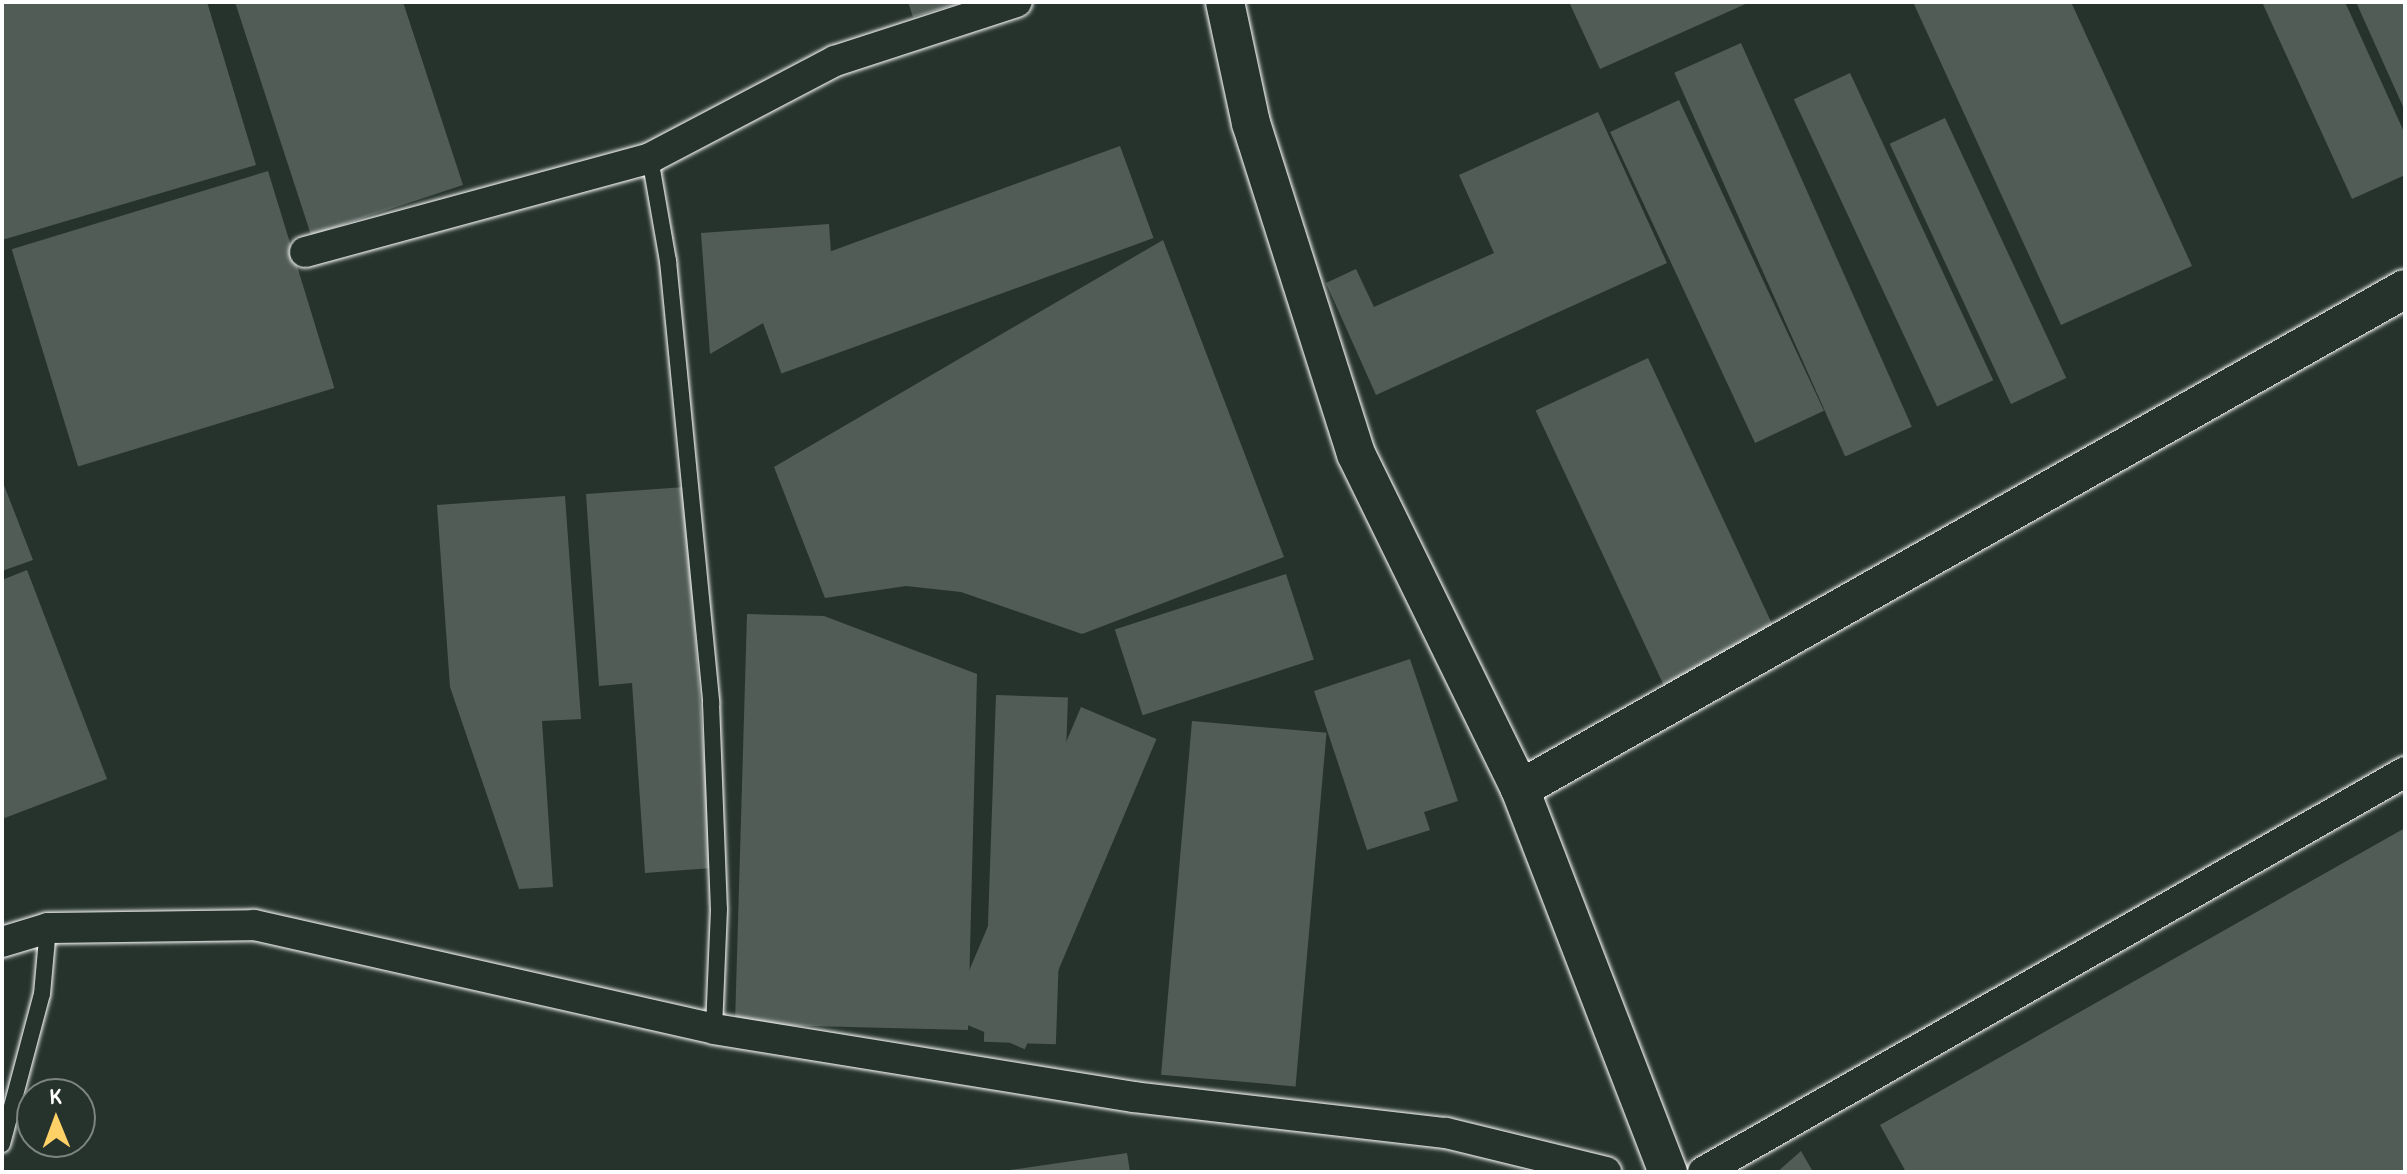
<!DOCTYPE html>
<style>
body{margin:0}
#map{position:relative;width:2407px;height:1174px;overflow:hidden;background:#26332d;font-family:"Patrick Hand",sans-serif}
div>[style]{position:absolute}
.building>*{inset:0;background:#515c57;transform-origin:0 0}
.roads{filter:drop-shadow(0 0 2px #fff) drop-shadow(0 0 2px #fff)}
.service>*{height:16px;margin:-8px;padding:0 8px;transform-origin:8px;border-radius:8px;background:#26332d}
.minor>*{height:30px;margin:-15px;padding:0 15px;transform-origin:15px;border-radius:15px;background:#26332d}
.tertiary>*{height:38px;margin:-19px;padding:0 19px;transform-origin:19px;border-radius:19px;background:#26332d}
span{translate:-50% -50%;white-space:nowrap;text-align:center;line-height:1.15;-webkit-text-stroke:6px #26332d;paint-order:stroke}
.frame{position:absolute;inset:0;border:4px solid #fff;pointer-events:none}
.north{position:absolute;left:16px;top:1078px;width:80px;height:80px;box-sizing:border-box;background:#26332d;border:2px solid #7d8581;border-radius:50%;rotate:359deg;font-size:22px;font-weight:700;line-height:32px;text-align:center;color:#fff}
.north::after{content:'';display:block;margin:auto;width:28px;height:36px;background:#ffd166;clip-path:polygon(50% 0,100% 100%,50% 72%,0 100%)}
</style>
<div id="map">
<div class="building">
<i style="clip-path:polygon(2px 2px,207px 2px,256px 165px,2px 240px)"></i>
<i style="clip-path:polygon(235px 2px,403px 2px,463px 185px,311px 235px)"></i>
<i style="clip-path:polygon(908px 2px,961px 2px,961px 3px,913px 17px)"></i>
<i style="clip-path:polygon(1569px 2px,1750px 2px,1600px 69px)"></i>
<i style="clip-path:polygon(1913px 2px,2071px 2px,2192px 266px,2061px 325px)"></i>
<i style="clip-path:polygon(2262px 2px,2345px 2px,2405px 134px,2405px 175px,2352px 199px)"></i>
<i style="clip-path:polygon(2356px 2px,2405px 2px,2405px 111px)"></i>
<i style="left:1741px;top:43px;width:420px;height:73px;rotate:66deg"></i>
<i style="left:1850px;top:73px;width:339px;height:62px;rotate:65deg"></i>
<i style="left:1679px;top:100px;width:343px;height:76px;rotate:65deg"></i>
<i style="clip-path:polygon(1598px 112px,1667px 263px,1376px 395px,1326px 283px,1356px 269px,1374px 307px,1494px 253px,1459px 175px)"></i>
<i style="left:1945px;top:118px;width:287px;height:61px;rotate:65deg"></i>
<i style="left:1120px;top:146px;width:98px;height:396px;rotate:70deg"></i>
<i style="left:268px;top:171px;width:227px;height:268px;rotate:73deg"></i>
<i style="clip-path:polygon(829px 224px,833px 282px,710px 354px,701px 233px)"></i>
<i style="clip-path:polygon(1163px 240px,1284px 557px,1082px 634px,961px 592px,906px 586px,825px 598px,774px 467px)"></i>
<i style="left:1648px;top:358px;width:304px;height:124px;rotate:65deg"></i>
<i style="clip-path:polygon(2px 480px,33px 560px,2px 571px)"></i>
<i style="clip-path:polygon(685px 487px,712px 868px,645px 873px,632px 683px,599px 686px,586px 494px)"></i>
<i style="clip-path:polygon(565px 496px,581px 719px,542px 721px,553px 887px,519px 889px,450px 687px,437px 505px)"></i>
<i style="clip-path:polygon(27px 570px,107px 779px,2px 819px,2px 580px)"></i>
<i style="left:1286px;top:574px;width:90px;height:180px;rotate:72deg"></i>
<i style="clip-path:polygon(747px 614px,824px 616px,977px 674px,968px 1030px,735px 1024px)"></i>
<i style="clip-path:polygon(1410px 659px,1458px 801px,1424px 812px,1430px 830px,1367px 850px,1314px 691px)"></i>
<i style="left:996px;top:695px;width:72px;height:347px;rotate:2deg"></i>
<i style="left:1081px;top:707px;width:82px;height:337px;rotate:23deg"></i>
<i style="left:1192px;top:721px;width:135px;height:355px;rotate:5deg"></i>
<i style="clip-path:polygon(2405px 828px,2405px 1172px,1906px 1172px,1880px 1125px)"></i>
<i style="clip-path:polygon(1801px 1151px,1813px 1172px,1777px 1172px)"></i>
<i style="clip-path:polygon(1127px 1153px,1130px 1172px,1010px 1172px,1010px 1170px)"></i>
</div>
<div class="roads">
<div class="service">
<i style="left:650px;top:158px;width:105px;rotate:80.1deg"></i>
<i style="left:668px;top:261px;width:444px;rotate:84.4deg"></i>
<i style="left:711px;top:703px;width:206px;rotate:87.8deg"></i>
<i style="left:719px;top:909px;width:120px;rotate:92.4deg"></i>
<i style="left:2px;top:1144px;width:155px;rotate:-75.1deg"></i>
<i style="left:42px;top:994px;width:66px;rotate:-84.8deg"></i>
</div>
<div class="minor">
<i style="left:305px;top:252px;width:358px;rotate:-15.2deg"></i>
<i style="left:650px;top:158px;width:209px;rotate:-27.7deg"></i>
<i style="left:835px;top:61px;width:191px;rotate:-18deg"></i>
<i style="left:2px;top:942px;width:48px;rotate:-16.9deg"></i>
<i style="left:48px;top:928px;width:206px;rotate:-0.8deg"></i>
<i style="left:254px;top:925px;width:472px;rotate:12.7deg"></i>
<i style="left:714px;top:1029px;width:425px;rotate:9.2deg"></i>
<i style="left:1134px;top:1097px;width:314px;rotate:6.6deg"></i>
<i style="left:1446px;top:1133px;width:165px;rotate:13.7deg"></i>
<i style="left:1703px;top:1172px;width:808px;rotate:-29.67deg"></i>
</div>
<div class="tertiary">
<i style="left:1225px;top:2px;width:124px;rotate:77.9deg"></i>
<i style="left:1251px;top:123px;width:347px;rotate:72.4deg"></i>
<i style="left:1356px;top:454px;width:373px;rotate:63.9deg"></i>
<i style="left:1520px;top:789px;width:411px;rotate:68.9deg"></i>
<i style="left:1520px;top:789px;width:1016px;rotate:-29.47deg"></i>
</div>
</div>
<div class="frame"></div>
<div class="north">K</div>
</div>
